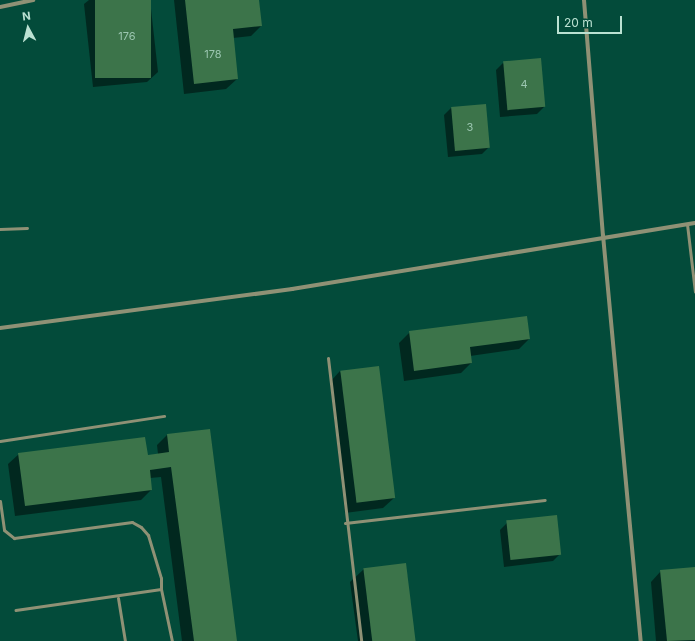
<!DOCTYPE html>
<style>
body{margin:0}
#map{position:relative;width:695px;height:641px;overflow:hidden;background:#034b3a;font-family:Inter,sans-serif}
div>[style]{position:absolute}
.shadow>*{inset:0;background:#0007}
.building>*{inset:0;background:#3c744a;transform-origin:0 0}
.lane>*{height:3px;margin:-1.5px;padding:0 1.5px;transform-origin:1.5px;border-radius:1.5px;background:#8f9175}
.street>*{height:4px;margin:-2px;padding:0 2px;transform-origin:2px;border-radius:2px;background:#8f9175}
span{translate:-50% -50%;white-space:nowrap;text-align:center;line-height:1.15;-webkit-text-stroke:4px #034b3a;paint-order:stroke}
.number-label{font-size:11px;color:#9bc6b0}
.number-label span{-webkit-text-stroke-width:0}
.north{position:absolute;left:8px;top:8px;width:40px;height:40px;-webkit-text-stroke:3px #034b3a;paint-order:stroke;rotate:353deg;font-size:11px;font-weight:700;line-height:16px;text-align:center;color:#bbe1d2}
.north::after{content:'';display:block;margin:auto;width:14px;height:18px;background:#bbe1d2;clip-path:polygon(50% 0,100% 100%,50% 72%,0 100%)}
.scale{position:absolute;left:557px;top:16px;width:65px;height:18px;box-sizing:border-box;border:2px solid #bbe1d2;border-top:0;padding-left:5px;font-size:12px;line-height:14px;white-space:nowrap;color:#bbe1d2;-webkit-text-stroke:3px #034b3a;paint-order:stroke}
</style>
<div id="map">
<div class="shadow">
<i style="clip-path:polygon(89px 0,150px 0,158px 72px,147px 82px,93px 87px,84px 4px)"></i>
<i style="clip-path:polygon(174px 0,258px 0,261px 26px,251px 36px,233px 38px,237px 79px,226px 89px,184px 94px)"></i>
<i style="clip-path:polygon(503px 63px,544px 107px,537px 114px,500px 117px,496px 70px)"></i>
<i style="clip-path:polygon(451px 108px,489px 147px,482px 154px,448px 157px,444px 115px)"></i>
<i style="clip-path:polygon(410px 332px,529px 339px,519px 349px,470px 356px,471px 363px,461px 373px,404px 381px,399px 343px)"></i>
<i style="clip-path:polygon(340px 371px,394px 498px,383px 508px,345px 513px,330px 382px)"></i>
<i style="clip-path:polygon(167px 435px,236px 641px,182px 641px,161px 477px,150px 478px,151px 490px,141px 500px,15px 516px,8px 464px,19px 454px,147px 456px,158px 454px,157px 445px)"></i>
<i style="clip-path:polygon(507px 523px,560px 554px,553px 561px,504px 567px,500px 530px)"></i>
<i style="clip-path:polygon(695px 568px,695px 641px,656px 641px,651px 582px,661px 571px)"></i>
<i style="clip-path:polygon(364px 569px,415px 641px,358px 641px,350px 582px)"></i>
</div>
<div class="building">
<i style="left:95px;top:0;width:56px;height:78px"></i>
<i style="clip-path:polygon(185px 0,259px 0,262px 26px,233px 29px,238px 79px,194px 84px)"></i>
<i style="left:541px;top:58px;width:49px;height:38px;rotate:85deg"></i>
<i style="left:486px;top:104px;width:44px;height:35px;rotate:85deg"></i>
<i style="clip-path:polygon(527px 316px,530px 339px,470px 347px,472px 363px,414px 371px,409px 331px)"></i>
<i style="left:379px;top:366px;width:133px;height:39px;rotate:83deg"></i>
<i style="clip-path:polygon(210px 429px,237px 641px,194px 641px,171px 467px,150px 470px,152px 490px,25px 506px,18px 453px,145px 437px,148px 455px,169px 452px,167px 434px)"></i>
<i style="left:557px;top:515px;width:40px;height:51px;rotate:84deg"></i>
<i style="left:406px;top:563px;width:79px;height:43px;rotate:83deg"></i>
<i style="clip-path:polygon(695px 567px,695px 640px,667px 641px,660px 570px)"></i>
</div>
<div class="lane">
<i style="left:687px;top:224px;width:68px;rotate:83.3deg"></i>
<i style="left:0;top:229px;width:27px;rotate:-2deg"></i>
<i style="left:328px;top:358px;width:285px;rotate:83.3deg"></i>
<i style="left:0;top:441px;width:166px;rotate:-8.7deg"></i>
<i style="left:0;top:501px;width:29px;rotate:82deg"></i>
<i style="left:4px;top:530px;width:13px;rotate:39deg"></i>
<i style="left:14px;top:538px;width:119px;rotate:-7.7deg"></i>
<i style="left:132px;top:522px;width:10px;rotate:29deg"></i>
<i style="left:141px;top:527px;width:11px;rotate:49deg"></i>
<i style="left:148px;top:535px;width:45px;rotate:73.2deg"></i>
<i style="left:161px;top:578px;width:11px;rotate:90deg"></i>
<i style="left:161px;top:589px;width:147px;rotate:171.8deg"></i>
<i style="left:345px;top:523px;width:201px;rotate:-6.6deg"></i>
<i style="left:161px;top:589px;width:53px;rotate:78.1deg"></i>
<i style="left:118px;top:598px;width:44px;rotate:80.8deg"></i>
</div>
<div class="street">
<i style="left:584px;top:0;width:236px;rotate:85.4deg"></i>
<i style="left:603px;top:235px;width:408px;rotate:84.7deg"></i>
<i style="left:0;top:7px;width:34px;rotate:-12deg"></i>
<i style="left:0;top:328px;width:295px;rotate:-7.6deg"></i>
<i style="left:292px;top:289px;width:408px;rotate:-9.3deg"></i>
</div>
<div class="number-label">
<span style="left:127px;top:36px">176</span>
<span style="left:213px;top:54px">178</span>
<span style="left:524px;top:84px">4</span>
<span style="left:470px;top:127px">3</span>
</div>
<div class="north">N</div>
<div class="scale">20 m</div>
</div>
